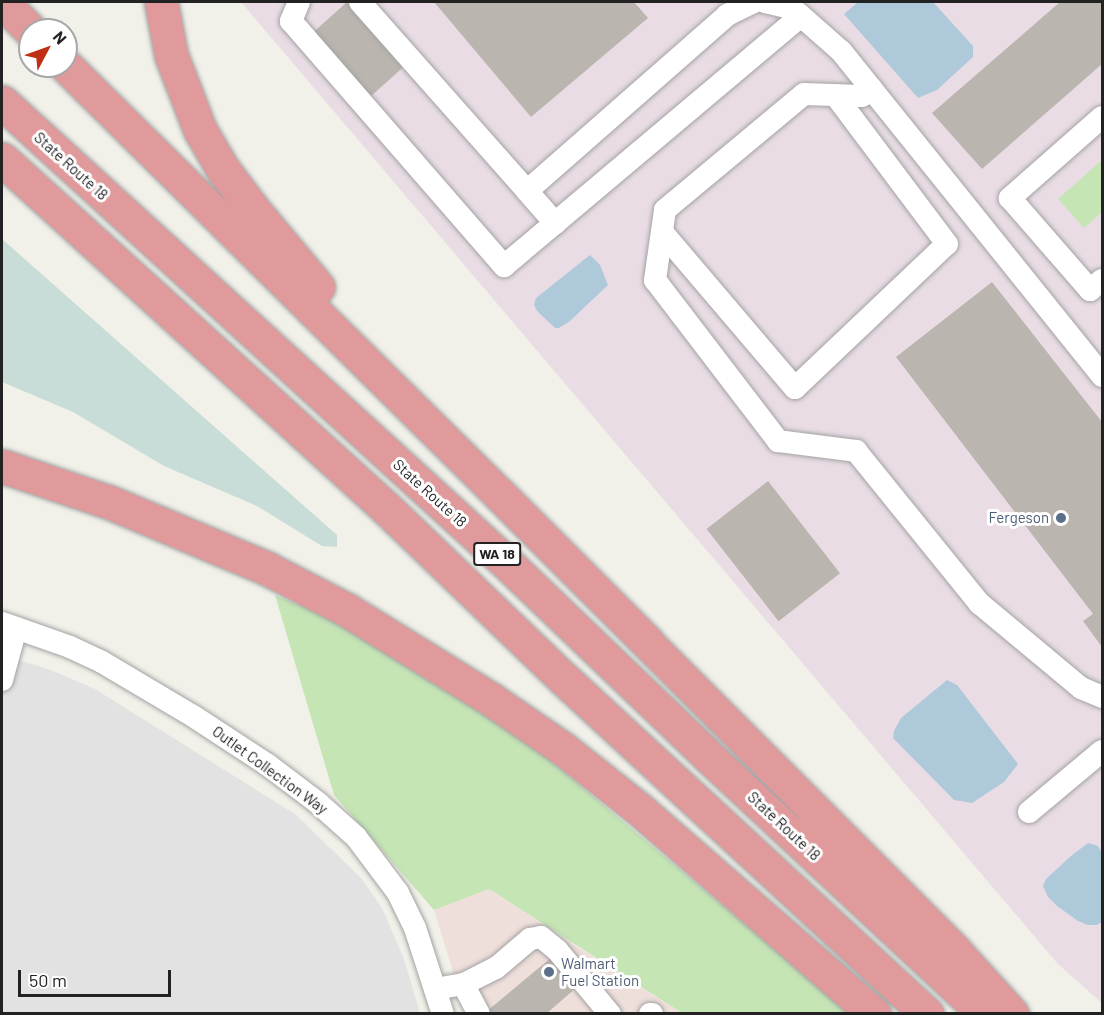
<!DOCTYPE html>
<style>
body{margin:0}
#map{position:relative;width:1104px;height:1015px;overflow:hidden;background:#f1f0e9;font-family:Barlow,sans-serif}
div>[style]{position:absolute}
.commercial>*{inset:0;background:#efdfdb}
.industrial>*{inset:0;background:#e9dce5}
.grass>*{inset:0;background:#c5e5b5}
.wetland>*{inset:0;background:#c8ddd7}
.parking>*{inset:0;background:#e2e2e2}
.water>*{inset:0;background:#aecada}
.building>*{inset:0;background:#bab6af;transform-origin:0 0}
.roads{filter:drop-shadow(0 0 2px #a3a3a3) drop-shadow(0 0 2px #a3a3a3)}
.minor>*{height:22px;margin:-11px;padding:0 11px;transform-origin:11px;border-radius:11px;background:#fff}
.highway>*{height:33px;margin:-16.5px;padding:0 16.5px;transform-origin:16.5px;border-radius:16.5px;background:#e09a9c}
.dots>*{width:16px;height:16px;translate:-50% -50%;box-sizing:border-box;border:3px solid #fff;border-radius:50%}
span{translate:-50% -50%;white-space:nowrap;text-align:center;line-height:1.15;-webkit-text-stroke:6px #fff;paint-order:stroke}
.shield-label span{padding:2px 4px;background:#fff;border:2px solid;border-radius:4px;-webkit-text-stroke-width:0}
.shield-label{font-size:14px;color:#222;font-weight:700}
.street-label{font-size:15px;color:#222}
.service-label{font-size:15px;color:#4e5e75}
.right{translate:-100% -50%;text-align:right}
.left{translate:0 -50%;text-align:left}
.frame{position:absolute;inset:0;border:3px solid #222;pointer-events:none}
.north{position:absolute;left:18px;top:18px;width:60px;height:60px;box-sizing:border-box;background:#fff;border:2px solid #a7a7a7;border-radius:50%;rotate:49deg;font-size:16px;font-weight:700;line-height:24px;text-align:center;color:#222}
.north::after{content:'';display:block;margin:auto;width:21px;height:27px;background:#c02e14;clip-path:polygon(50% 0,100% 100%,50% 72%,0 100%)}
.scale{position:absolute;left:18px;top:970px;width:153px;height:27px;box-sizing:border-box;border:3px solid #222;border-top:0;padding-left:8px;font-size:18px;line-height:21px;white-space:nowrap;color:#222;-webkit-text-stroke:4px #fff;paint-order:stroke}
</style>
<div id="map">
<div class="commercial">
<i style="clip-path:polygon(489px 889px,584px 951px,682px 1013px,466px 1013px,434px 910px)"></i>
</div>
<div class="industrial">
<i style="clip-path:polygon(241px 2px,1102px 2px,1102px 1003px,1058px 964px)"></i>
</div>
<div class="grass">
<i style="clip-path:polygon(1102px 160px,1102px 212px,1084px 228px,1058px 199px)"></i>
<i style="clip-path:polygon(275px 595px,328px 617px,520px 735px,851px 1013px,682px 1013px,489px 889px,434px 910px,334px 795px)"></i>
</div>
<div class="wetland">
<i style="clip-path:polygon(2px 239px,337px 535px,337px 547px,322px 546px,257px 506px,164px 466px,73px 412px,2px 382px)"></i>
</div>
<div class="parking">
<i style="clip-path:polygon(2px 655px,48px 669px,95px 689px,295px 814px,361px 878px,382px 908px,404px 959px,420px 1013px,2px 1013px)"></i>
</div>
<div class="water">
<i style="clip-path:polygon(858px 2px,933px 2px,973px 46px,973px 57px,937px 90px,918px 98px,844px 14px)"></i>
<i style="clip-path:polygon(590px 255px,600px 265px,608px 285px,570px 321px,559px 328px,555px 328px,537px 311px,534px 305px,536px 298px)"></i>
<i style="clip-path:polygon(947px 680px,957px 685px,1018px 764px,1004px 782px,972px 803px,954px 800px,893px 738px,894px 731px,901px 718px)"></i>
<i style="clip-path:polygon(1088px 843px,1098px 846px,1102px 853px,1102px 922px,1097px 925px,1088px 925px,1078px 921px,1057px 906px,1048px 897px,1043px 886px,1046px 879px,1071px 856px)"></i>
</div>
<div class="building">
<i style="left:347px;top:2px;width:86px;height:45px;rotate:48deg"></i>
<i style="clip-path:polygon(434px 2px,634px 2px,648px 18px,531px 117px)"></i>
<i style="clip-path:polygon(1060px 2px,1102px 2px,1102px 64px,982px 169px,932px 113px)"></i>
<i style="clip-path:polygon(992px 282px,1102px 422px,1102px 647px,1083px 621px,1093px 614px,896px 357px)"></i>
<i style="left:768px;top:481px;width:117px;height:78px;rotate:52deg"></i>
<i style="clip-path:polygon(552px 957px,577px 987px,546px 1014px,489px 1014px,487px 1011px)"></i>
</div>
<div class="roads">
<div class="minor">
<i style="left:299px;top:2px;width:21px;rotate:113deg"></i>
<i style="left:291px;top:21px;width:325px;rotate:49deg"></i>
<i style="left:504px;top:266px;width:388px;rotate:-40.1deg"></i>
<i style="left:360px;top:2px;width:252px;rotate:48.5deg"></i>
<i style="left:527px;top:191px;width:266px;rotate:-41.3deg"></i>
<i style="left:727px;top:15px;width:30px;rotate:-26deg"></i>
<i style="left:765px;top:2px;width:28px;rotate:13deg"></i>
<i style="left:792px;top:8px;width:65px;rotate:41.3deg"></i>
<i style="left:841px;top:51px;width:417px;rotate:51.2deg"></i>
<i style="left:871px;top:88px;width:12px;rotate:138deg"></i>
<i style="left:862px;top:96px;width:58px;rotate:-178deg"></i>
<i style="left:804px;top:94px;width:181px;rotate:140.2deg"></i>
<i style="left:665px;top:210px;width:71px;rotate:98.1deg"></i>
<i style="left:655px;top:280px;width:203px;rotate:52.6deg"></i>
<i style="left:778px;top:441px;width:79px;rotate:7.3deg"></i>
<i style="left:856px;top:451px;width:196px;rotate:51deg"></i>
<i style="left:979px;top:603px;width:133px;rotate:39.8deg"></i>
<i style="left:1081px;top:688px;width:23px;rotate:23deg"></i>
<i style="left:1102px;top:117px;width:123px;rotate:138.6deg"></i>
<i style="left:1010px;top:198px;width:122px;rotate:49deg"></i>
<i style="left:1090px;top:290px;width:16px;rotate:-40deg"></i>
<i style="left:527px;top:191px;width:43px;rotate:48.8deg"></i>
<i style="left:662px;top:232px;width:205px;rotate:49.6deg"></i>
<i style="left:795px;top:388px;width:209px;rotate:-43.5deg"></i>
<i style="left:947px;top:244px;width:186px;rotate:-126.9deg"></i>
<i style="left:2px;top:623px;width:72px;rotate:19.4deg"></i>
<i style="left:70px;top:647px;width:35px;rotate:25deg"></i>
<i style="left:102px;top:662px;width:106px;rotate:30.7deg"></i>
<i style="left:193px;top:716px;width:90px;rotate:33.2deg"></i>
<i style="left:268px;top:765px;width:63px;rotate:37.2deg"></i>
<i style="left:318px;top:803px;width:51px;rotate:41.8deg"></i>
<i style="left:356px;top:837px;width:70px;rotate:53.1deg"></i>
<i style="left:398px;top:893px;width:39px;rotate:64deg"></i>
<i style="left:415px;top:928px;width:90px;rotate:72deg"></i>
<i style="left:2px;top:680px;width:54px;rotate:-74.9deg"></i>
<i style="left:1029px;top:812px;width:95px;rotate:-39.9deg"></i>
<i style="left:463px;top:984px;width:34px;rotate:62deg"></i>
<i style="left:435px;top:989px;width:29px;rotate:-10deg"></i>
<i style="left:464px;top:984px;width:36px;rotate:-27deg"></i>
<i style="left:496px;top:968px;width:45px;rotate:-40.5deg"></i>
<i style="left:530px;top:939px;width:11px;rotate:-10deg"></i>
<i style="left:541px;top:937px;width:21px;rotate:39deg"></i>
<i style="left:557px;top:950px;width:83px;rotate:50.4deg"></i>
<i style="left:650px;top:1014px;width:2px"></i>
</div>
<div class="highway">
<i style="left:2px;top:2px;width:40px;rotate:45deg"></i>
<i style="left:161px;top:2px;width:54px;rotate:79.3deg"></i>
<i style="left:171px;top:55px;width:80px;rotate:68.9deg"></i>
<i style="left:200px;top:130px;width:44px;rotate:59.9deg"></i>
<i style="left:222px;top:168px;width:50px;rotate:53.1deg"></i>
<i style="left:252px;top:208px;width:103px;rotate:50.1deg"></i>
<i style="left:66px;top:66px;width:609px;rotate:44.67deg"></i>
<i style="left:499px;top:494px;width:643px;rotate:45.06deg"></i>
<i style="left:953px;top:949px;width:88px;rotate:47.8deg"></i>
<i style="left:2px;top:102px;width:689px;rotate:42.41deg"></i>
<i style="left:511px;top:567px;width:273px;rotate:43.8deg"></i>
<i style="left:708px;top:756px;width:379px;rotate:43deg"></i>
<i style="left:2px;top:159px;width:517px;rotate:42.26deg"></i>
<i style="left:385px;top:507px;width:248px;rotate:43.9deg"></i>
<i style="left:564px;top:679px;width:494px;rotate:42.7deg"></i>
<i style="left:2px;top:466px;width:113px;rotate:18.6deg"></i>
<i style="left:109px;top:502px;width:173px;rotate:22.8deg"></i>
<i style="left:268px;top:569px;width:89px;rotate:27.4deg"></i>
<i style="left:347px;top:610px;width:171px;rotate:31.8deg"></i>
<i style="left:492px;top:700px;width:85px;rotate:34.4deg"></i>
<i style="left:562px;top:748px;width:98px;rotate:38.4deg"></i>
<i style="left:639px;top:809px;width:312px;rotate:41.1deg"></i>
</div>
</div>
<div class="dots">
<i style="left:1061px;top:518px;background:#5c6f8a"></i>
<i style="left:549px;top:972px;background:#5c6f8a"></i>
</div>
<div class="shield-label">
<span style="left:497px;top:554px">WA 18</span>
</div>
<div class="street-label">
<span style="left:71px;top:166px;rotate:42deg">State Route 18</span>
<span style="left:430px;top:493px;rotate:42deg">State Route 18</span>
<span style="left:270px;top:770px;rotate:36deg">Outlet Collection Way</span>
<span style="left:784px;top:826px;rotate:43deg">State Route 18</span>
</div>
<div class="service-label">
<span class="right" style="left:1049px;top:518px">Fergeson</span>
<span class="left" style="left:561px;top:972px">Walmart<br>Fuel Station</span>
</div>
<div class="frame"></div>
<div class="north">N</div>
<div class="scale">50 m</div>
</div>
